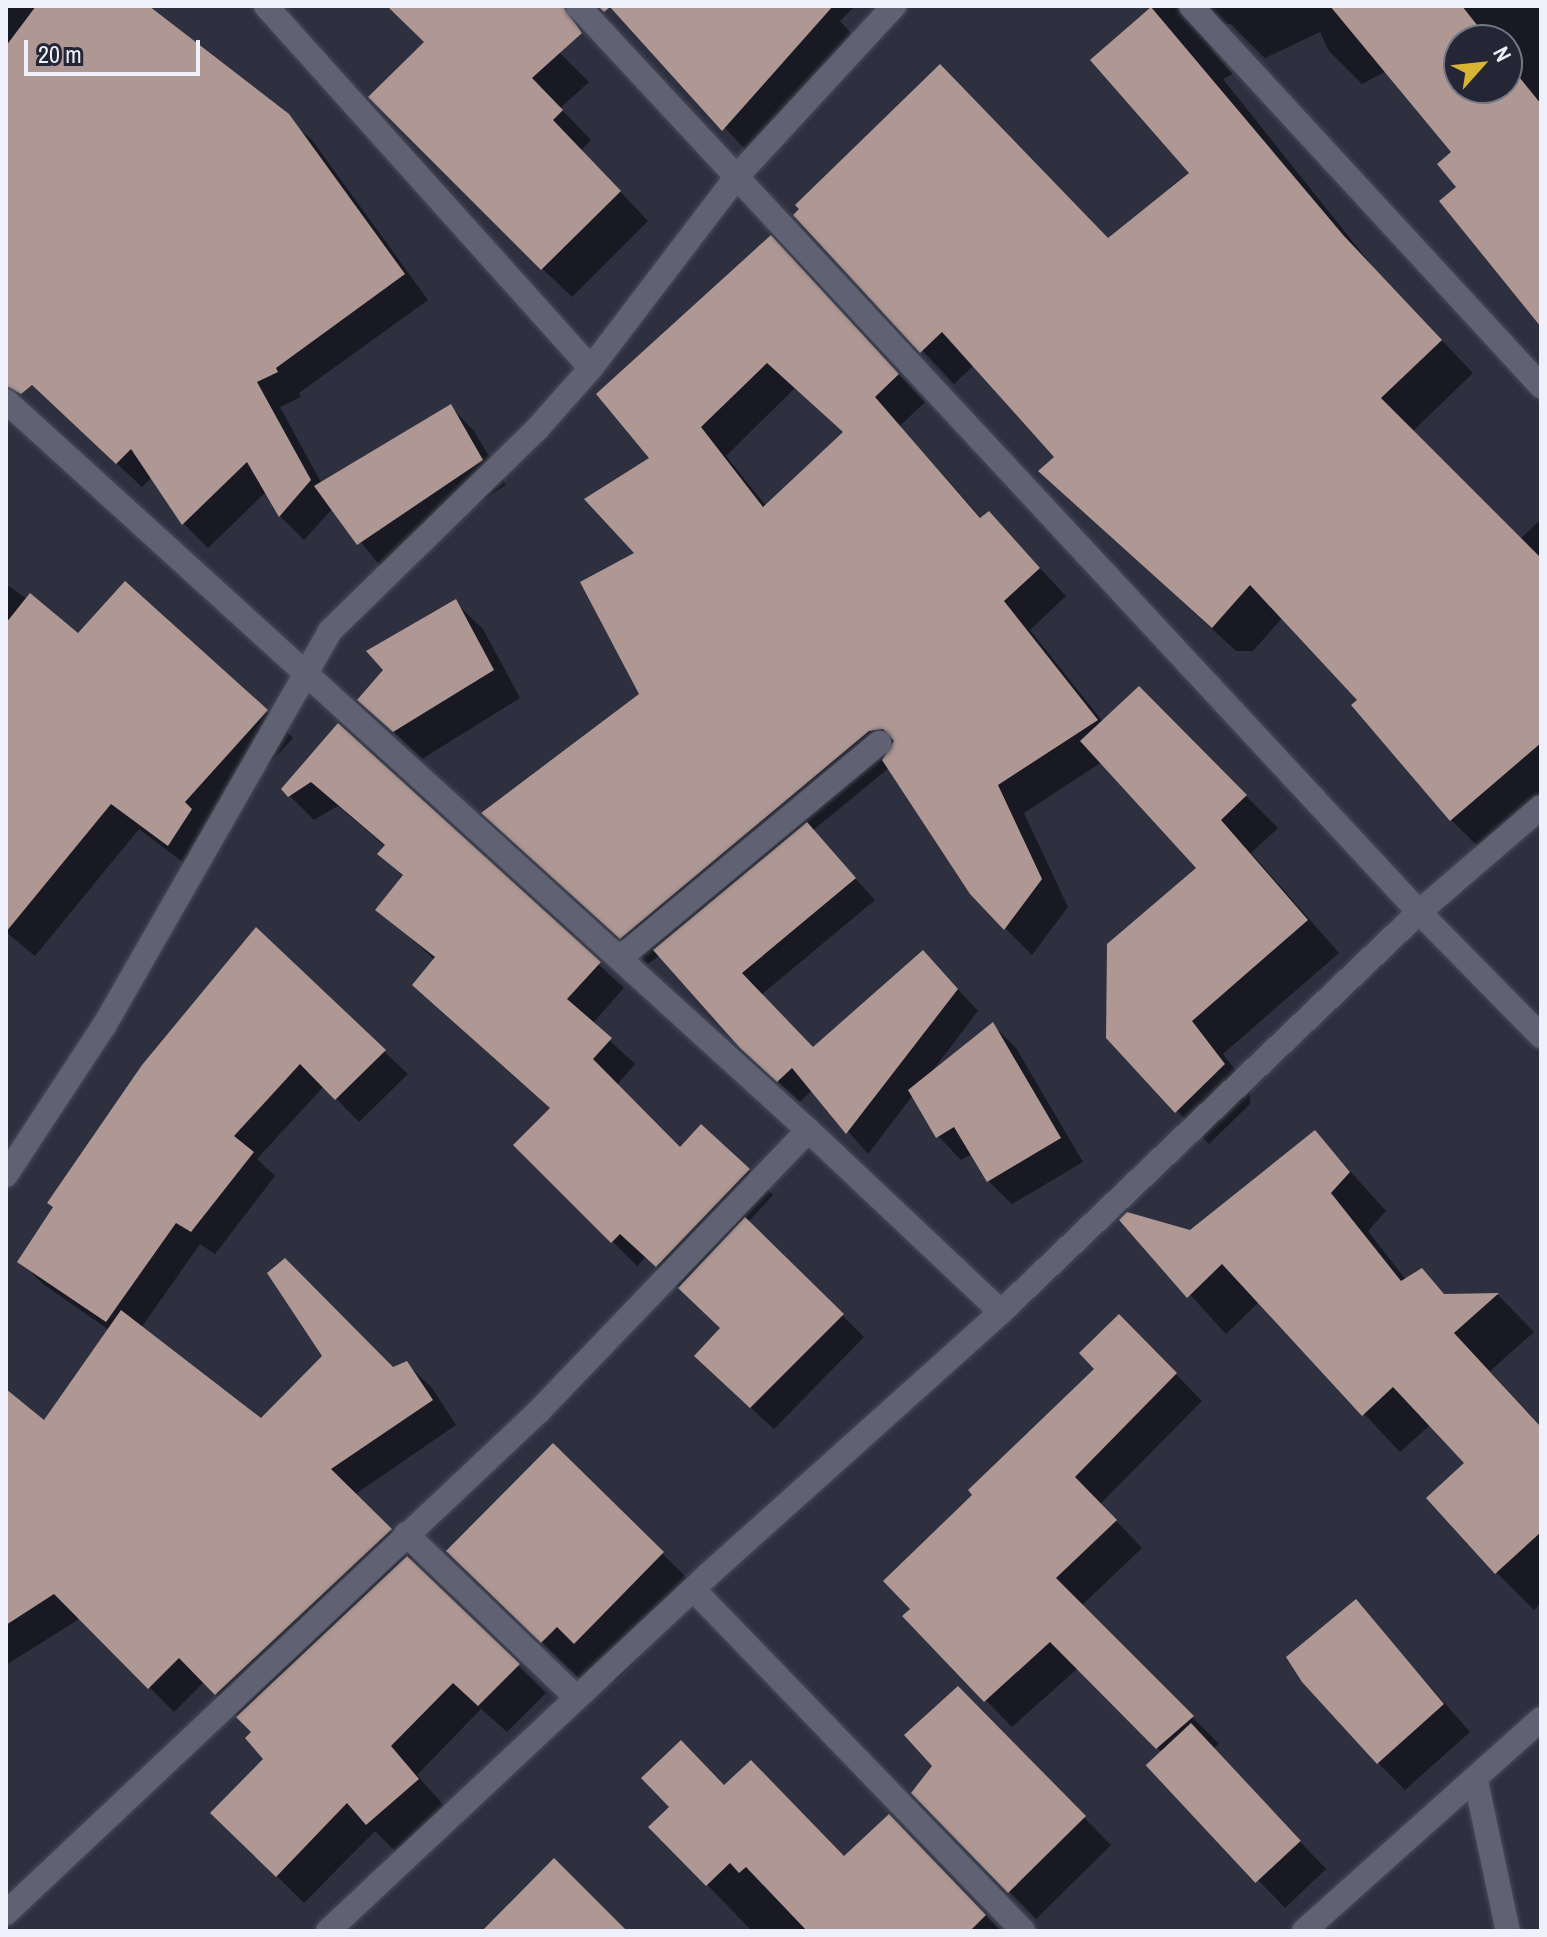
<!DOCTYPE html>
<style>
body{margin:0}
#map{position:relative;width:1547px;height:1937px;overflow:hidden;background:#2e3040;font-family:"Archivo Narrow",sans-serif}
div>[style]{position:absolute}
.shadow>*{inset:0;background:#0007}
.building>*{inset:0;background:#af9894;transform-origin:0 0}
.roads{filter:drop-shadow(0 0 2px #4a4c59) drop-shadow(0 0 2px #4a4c59)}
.street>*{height:24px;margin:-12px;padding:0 12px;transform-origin:12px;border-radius:12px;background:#606274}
span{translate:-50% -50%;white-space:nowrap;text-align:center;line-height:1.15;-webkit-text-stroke:8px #242636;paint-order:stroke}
.frame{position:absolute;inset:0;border:8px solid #eef0fb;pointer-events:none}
.north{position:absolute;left:1443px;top:24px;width:80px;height:80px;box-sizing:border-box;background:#242636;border:2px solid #757785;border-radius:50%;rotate:63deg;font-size:22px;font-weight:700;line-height:32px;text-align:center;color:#eef0fb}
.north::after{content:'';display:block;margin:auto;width:28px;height:36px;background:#d7b434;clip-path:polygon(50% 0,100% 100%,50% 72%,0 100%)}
.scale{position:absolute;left:24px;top:40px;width:176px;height:36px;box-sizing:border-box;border:4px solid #eef0fb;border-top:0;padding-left:10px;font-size:24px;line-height:28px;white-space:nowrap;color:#eef0fb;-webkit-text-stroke:6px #242636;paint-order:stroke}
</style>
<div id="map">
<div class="shadow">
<i style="clip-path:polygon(6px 6px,148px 6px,312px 140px,428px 300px,299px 393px,301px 397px,280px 407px,322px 484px,451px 407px,474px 431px,506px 485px,382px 568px,333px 508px,304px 540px,280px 516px,266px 492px,208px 548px,184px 524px,152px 477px,142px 487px,33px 385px,6px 355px)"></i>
<i style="clip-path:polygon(390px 6px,512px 6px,589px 82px,560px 108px,591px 140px,581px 150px,648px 221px,572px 297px,528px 255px,427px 43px)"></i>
<i style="clip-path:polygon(612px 6px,855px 6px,840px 21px,857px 40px,753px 158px)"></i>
<i style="clip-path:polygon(evenodd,1155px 6px,1541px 6px,1541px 326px,1459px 187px,1454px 152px,1387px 71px,1362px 84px,1329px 51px,1320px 32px,1265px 58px,1231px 24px,1220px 24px,1209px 34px,1212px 50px,1233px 74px,1223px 79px,1377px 272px,1473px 373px,1412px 432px,1520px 539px,1538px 522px,1541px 525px,1541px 803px,1484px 852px,1451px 820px,1360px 700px,1283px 617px,1253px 651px,1236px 651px,1041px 471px,1057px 457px,974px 365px,954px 384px,795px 215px,1108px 240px,1192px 173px,1093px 60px,1155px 6px,1459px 40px,1507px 40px,1507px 88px,1459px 88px,1459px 40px)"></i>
<i style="clip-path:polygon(evenodd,797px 265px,925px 402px,900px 426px,982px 519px,988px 513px,1066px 596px,1030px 630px,1103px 722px,1139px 689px,1278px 828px,1251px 853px,1339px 953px,1223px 1054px,1250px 1089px,1250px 1104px,1209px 1144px,1108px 1038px,1198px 868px,1102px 762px,1024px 813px,1068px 907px,1032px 955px,1005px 928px,889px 768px,812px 831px,875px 900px,761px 995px,813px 1049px,944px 974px,978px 1011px,930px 1074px,993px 1025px,1016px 1048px,1083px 1162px,1012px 1204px,988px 1181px,972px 1154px,961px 1160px,938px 1136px,913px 1095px,868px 1154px,812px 1090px,800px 1102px,764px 1069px,660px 955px,648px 964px,511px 840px,642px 695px,637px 553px,652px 458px,797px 265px,795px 388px,845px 433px,766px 506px,726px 456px,795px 388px)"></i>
<i style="clip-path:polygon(6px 584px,78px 636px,266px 711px,293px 738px,210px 830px,196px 872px,139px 829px,35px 956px,6px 932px)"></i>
<i style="clip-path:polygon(455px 602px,483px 629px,520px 698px,422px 759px,360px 700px)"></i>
<i style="clip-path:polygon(338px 726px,624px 988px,592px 1024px,635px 1064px,616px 1086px,680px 1150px,749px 1170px,773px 1195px,748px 1222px,864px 1337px,774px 1429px,718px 1378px,722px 1328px,646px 1257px,637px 1266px,516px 1145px,551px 1109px,440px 1010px,435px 960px,378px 909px,404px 877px,380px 853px,386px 847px,338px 806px,314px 820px,289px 795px)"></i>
<i style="clip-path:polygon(256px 930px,408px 1074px,359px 1122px,324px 1086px,257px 1159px,275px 1176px,215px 1254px,200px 1244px,141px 1328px,261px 1420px,407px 1364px,432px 1388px,456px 1425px,354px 1495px,415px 1555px,409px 1560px,546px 1693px,507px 1732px,481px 1709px,417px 1775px,445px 1807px,395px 1851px,375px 1831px,304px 1903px,213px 1813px,266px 1759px,254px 1732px,204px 1682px,174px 1712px,81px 1618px,6px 1665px,6px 1391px,44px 1423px,109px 1330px,43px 1284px,20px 1261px)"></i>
<i style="clip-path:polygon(1315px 1132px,1386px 1211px,1368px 1231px,1406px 1280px,1421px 1271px,1446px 1296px,1498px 1295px,1534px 1332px,1490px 1371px,1541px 1427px,1541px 1603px,1534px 1610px,1496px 1572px,1467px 1463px,1431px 1424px,1400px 1452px,1259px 1302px,1226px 1334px,1122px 1220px,1190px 1232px)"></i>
<i style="clip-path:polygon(1119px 1316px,1202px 1401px,1100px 1504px,1142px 1548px,1081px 1606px,1219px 1744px,1213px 1749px,1326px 1869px,1285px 1908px,1149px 1766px,1163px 1753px,1078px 1668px,1012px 1727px,905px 1616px,975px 1495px,1097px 1369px)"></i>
<i style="clip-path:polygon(553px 1445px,702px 1593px,615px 1682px,598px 1665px,582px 1681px,488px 1591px)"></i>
<i style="clip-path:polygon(1356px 1602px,1470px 1732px,1405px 1790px,1378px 1763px)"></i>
<i style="clip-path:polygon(958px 1689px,1111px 1845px,1036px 1919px,914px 1793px,934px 1766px)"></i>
<i style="clip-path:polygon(725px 1787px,845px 1859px,923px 1851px,1001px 1931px,752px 1931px,651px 1827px)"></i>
</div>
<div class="building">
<i style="clip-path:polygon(36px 6px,149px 6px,289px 114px,405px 274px,276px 368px,278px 372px,257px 382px,311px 480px,279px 517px,247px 462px,182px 525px,131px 449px,116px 464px,32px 385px,21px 394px,6px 386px,6px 46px)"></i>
<i style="clip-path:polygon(387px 6px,563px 6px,582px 33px,532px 78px,563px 110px,553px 120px,621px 191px,541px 270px,368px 97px,424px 42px)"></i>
<i style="clip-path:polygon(598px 6px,833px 6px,722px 131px,610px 7px,604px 12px)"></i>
<i style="clip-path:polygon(1330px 6px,1462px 6px,1489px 40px,1459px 40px,1459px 88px,1507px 88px,1507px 62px,1541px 104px,1541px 327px,1439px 201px,1456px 187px,1437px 164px,1451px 152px)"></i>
<i style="clip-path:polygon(1151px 7px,1344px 236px,1442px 340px,1381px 398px,1541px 558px,1541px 743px,1450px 821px,1351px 705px,1357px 700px,1250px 585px,1212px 628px,1038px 471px,1054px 457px,942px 332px,920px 353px,793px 215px,799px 209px,795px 205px,940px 64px,1108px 238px,1189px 173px,1090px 60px)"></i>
<i style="clip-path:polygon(evenodd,771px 235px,899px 374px,875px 397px,980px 518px,989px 511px,1040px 568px,1004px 601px,1098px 720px,998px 785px,1042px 879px,1004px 930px,970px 894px,882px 760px,894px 741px,883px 729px,869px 731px,620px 939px,481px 813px,639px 694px,580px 582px,634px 553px,584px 499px,649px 458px,596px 394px,771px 235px,767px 363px,843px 432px,763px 507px,701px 427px,767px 363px)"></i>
<i style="clip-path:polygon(451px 404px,483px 460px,357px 545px,314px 486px)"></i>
<i style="clip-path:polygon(125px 581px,268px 710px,185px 802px,192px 809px,168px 846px,111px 804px,6px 932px,6px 623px,30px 593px,78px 633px)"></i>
<i style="clip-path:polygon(456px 599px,494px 670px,393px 732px,357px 700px,383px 670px,366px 651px)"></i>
<i style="clip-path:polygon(1139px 686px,1247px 795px,1221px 820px,1308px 920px,1192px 1021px,1225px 1064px,1175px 1113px,1106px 1038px,1107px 944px,1196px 868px,1080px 741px)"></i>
<i style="clip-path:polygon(338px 723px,601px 962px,567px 999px,612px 1038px,593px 1059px,680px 1147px,701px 1124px,750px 1169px,656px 1267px,620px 1234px,611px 1243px,513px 1145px,550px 1108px,412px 985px,435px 957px,375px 910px,403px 875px,377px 854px,385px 845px,311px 782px,288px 797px,281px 789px)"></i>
<i style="clip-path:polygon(807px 822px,856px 878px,742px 973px,813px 1047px,923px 950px,958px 989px,846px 1134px,792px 1068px,777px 1082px,740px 1048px,653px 950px)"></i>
<i style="clip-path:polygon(256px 927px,386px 1050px,335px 1100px,300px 1064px,234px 1136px,254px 1152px,191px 1232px,176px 1223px,106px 1322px,17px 1262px,53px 1207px,47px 1203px,142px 1065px)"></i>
<i style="clip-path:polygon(993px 1022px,1061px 1138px,987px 1182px,954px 1127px,936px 1138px,908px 1090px)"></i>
<i style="clip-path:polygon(1315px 1130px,1350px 1172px,1331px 1193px,1401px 1281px,1422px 1268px,1444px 1294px,1499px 1293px,1454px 1333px,1541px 1427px,1541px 1532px,1495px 1574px,1426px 1498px,1464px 1463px,1393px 1387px,1362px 1416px,1222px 1264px,1187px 1298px,1119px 1220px,1127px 1212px,1190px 1230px)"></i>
<i style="clip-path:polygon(745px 1217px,844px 1314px,750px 1408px,694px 1356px,720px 1328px,678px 1288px)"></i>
<i style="clip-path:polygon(285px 1258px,393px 1367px,407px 1361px,433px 1400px,331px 1469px,392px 1529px,215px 1695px,179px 1658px,148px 1689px,54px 1594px,6px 1625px,6px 1389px,44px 1420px,121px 1310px,261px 1418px,322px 1356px,267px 1273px)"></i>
<i style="clip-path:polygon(1119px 1314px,1177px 1373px,1075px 1477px,1117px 1520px,1056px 1578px,1194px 1716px,1156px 1749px,1050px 1642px,984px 1702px,902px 1616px,910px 1609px,883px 1581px,972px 1495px,968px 1490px,1094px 1369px,1079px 1353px)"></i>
<i style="clip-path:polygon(553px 1443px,664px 1552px,574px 1644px,557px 1627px,541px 1643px,446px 1551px)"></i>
<i style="clip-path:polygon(407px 1556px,520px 1664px,478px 1706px,453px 1683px,391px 1746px,419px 1779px,366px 1825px,347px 1803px,276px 1877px,210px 1813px,263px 1759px,245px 1738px,251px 1732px,236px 1717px)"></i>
<i style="clip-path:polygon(1356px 1599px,1444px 1704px,1377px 1764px,1302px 1682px,1286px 1657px)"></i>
<i style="clip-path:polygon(958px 1686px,1086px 1816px,1008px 1893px,911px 1793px,932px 1766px,904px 1735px)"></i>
<i style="left:1191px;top:1723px;width:161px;height:62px;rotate:47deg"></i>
<i style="clip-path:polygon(681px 1740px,724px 1785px,751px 1760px,844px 1856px,889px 1814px,986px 1915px,970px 1931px,807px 1931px,746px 1867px,739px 1873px,730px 1863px,706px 1886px,648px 1827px,669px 1807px,641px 1778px)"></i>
<i style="clip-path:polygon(554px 1858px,627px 1931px,482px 1931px)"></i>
</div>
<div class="roads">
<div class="street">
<i style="left:266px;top:6px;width:486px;rotate:48.1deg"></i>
<i style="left:578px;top:6px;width:1236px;rotate:47.13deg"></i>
<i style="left:1419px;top:912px;width:174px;rotate:45.5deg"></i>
<i style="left:1191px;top:6px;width:517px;rotate:47.35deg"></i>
<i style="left:6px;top:401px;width:1084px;rotate:42.27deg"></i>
<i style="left:808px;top:1130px;width:265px;rotate:43.3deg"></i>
<i style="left:620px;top:958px;width:337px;rotate:-39.7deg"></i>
<i style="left:6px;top:1175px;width:178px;rotate:-56.7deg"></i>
<i style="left:104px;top:1026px;width:455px;rotate:-60.2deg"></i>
<i style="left:330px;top:631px;width:289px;rotate:-44.3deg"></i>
<i style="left:537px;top:429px;width:81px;rotate:-48.5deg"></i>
<i style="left:591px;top:368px;width:244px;rotate:-52.7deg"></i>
<i style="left:739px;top:174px;width:229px;rotate:-47.3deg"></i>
<i style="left:406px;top:1534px;width:236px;rotate:43.8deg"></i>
<i style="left:693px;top:1589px;width:475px;rotate:46deg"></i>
<i style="left:1476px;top:1781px;width:153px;rotate:78deg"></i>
<i style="left:6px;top:1913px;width:731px;rotate:-43.28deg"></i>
<i style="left:538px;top:1412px;width:390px;rotate:-46.2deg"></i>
<i style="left:328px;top:1931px;width:521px;rotate:-43.13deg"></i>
<i style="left:708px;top:1575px;width:394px;rotate:-41.9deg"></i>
<i style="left:1001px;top:1312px;width:579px;rotate:-43.74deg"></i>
<i style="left:1419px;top:912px;width:161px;rotate:-40.7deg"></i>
<i style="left:1304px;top:1931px;width:318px;rotate:-41.8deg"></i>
</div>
</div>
<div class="frame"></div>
<div class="north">N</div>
<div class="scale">20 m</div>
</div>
